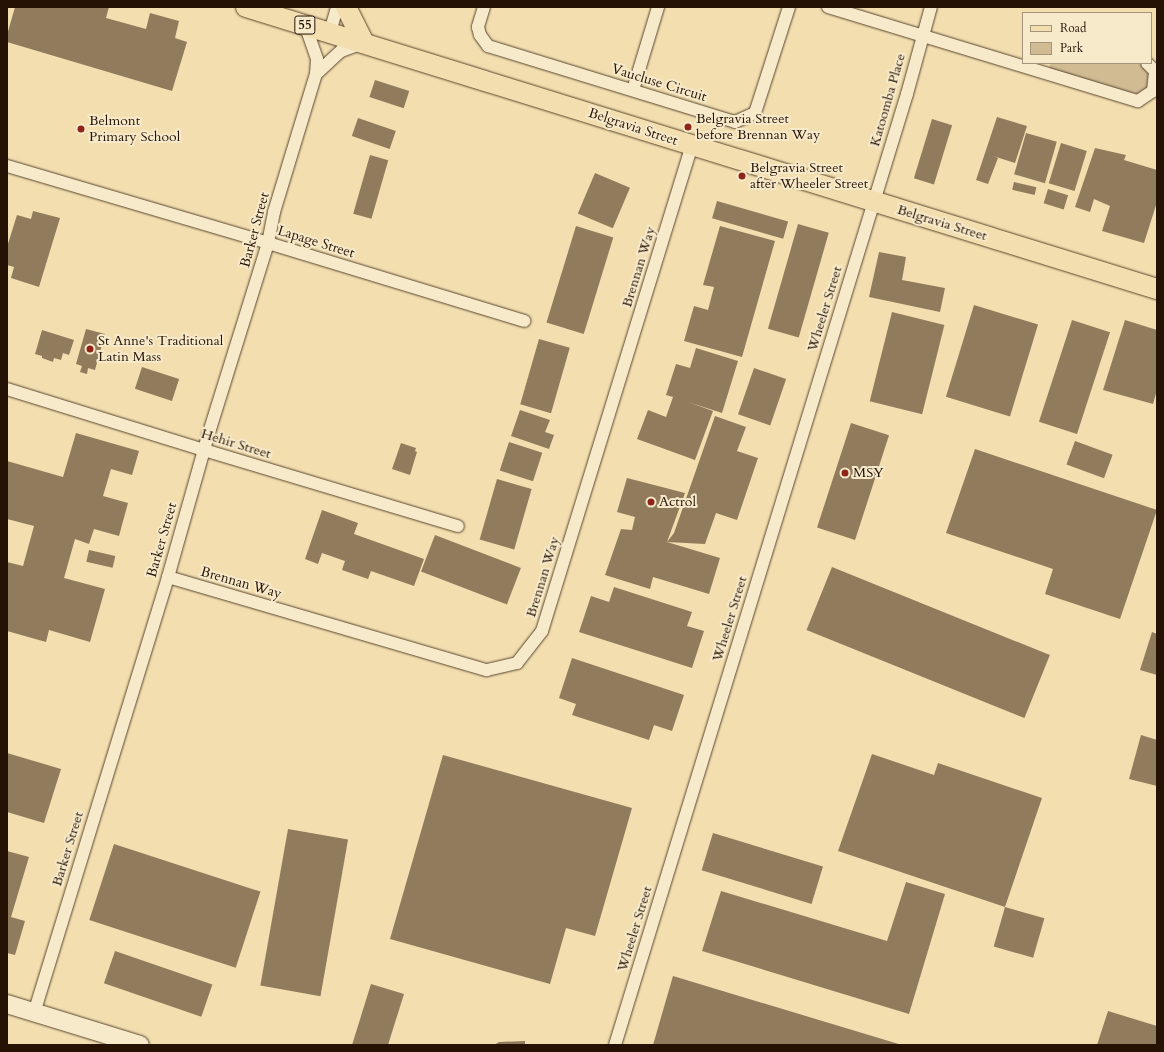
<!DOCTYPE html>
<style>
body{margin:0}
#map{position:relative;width:1164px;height:1052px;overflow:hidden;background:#f3deaf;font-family:Cardo,serif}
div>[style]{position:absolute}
.green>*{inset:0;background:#d0bb92}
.building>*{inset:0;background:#907c5d;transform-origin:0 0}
.roads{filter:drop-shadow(0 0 1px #58452f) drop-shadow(0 0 1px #58452f)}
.street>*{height:12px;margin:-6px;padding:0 6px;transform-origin:6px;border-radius:6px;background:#f7eacb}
.secondary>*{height:18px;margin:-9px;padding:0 9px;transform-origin:9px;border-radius:9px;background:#f7eacb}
.primary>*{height:20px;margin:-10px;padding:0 10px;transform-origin:10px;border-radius:10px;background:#f3deaf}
.dots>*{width:11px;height:11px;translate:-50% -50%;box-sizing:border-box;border:2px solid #f7eacb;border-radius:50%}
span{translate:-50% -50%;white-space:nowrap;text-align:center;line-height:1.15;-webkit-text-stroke:4px #f7eacb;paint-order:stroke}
.shield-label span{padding:1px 3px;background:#f7eacb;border:1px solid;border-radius:3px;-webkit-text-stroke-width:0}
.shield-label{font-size:13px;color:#251204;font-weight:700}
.street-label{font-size:14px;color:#251204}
.poi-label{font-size:14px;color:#251204}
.left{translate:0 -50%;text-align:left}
.frame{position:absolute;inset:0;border:8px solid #251204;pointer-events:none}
.legend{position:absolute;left:1022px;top:12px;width:130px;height:52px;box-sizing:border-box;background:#f7eacb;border:1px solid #a3947b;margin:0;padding:5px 7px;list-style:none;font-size:12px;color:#251204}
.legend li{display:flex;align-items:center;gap:8px;height:20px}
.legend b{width:20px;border:1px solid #a3947b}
</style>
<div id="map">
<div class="green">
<i style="clip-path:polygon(1051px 63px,1147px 63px,1155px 71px,1150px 89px,1137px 98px,1047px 73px)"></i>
</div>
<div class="building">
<i style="clip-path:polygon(15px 7px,109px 7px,106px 18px,146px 29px,150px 13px,179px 21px,175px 38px,187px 42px,172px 91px,7px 42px,7px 35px)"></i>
<i style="left:375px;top:80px;width:36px;height:18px;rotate:18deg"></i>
<i style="clip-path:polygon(997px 117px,1027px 126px,1015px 163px,993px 156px,998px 158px,988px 184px,976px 180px)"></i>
<i style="left:358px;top:118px;width:40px;height:19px;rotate:19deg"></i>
<i style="left:932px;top:119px;width:21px;height:62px;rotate:17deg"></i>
<i style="left:1026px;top:133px;width:32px;height:43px;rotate:16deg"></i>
<i style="left:1061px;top:143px;width:27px;height:42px;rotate:17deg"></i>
<i style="clip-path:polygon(1095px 148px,1126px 155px,1124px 160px,1157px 170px,1157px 202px,1144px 243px,1102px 231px,1110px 206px,1094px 199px,1090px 212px,1075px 207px)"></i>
<i style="left:370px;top:155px;width:19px;height:61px;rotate:16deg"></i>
<i style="left:595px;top:173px;width:38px;height:44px;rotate:23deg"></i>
<i style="left:1014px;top:182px;width:23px;height:8px;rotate:13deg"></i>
<i style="left:1048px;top:189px;width:21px;height:15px;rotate:17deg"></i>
<i style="left:717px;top:201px;width:74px;height:18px;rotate:16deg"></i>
<i style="clip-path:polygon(33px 211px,60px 218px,39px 287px,11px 278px,14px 267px,7px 265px,7px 247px,17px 215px,31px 219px)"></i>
<i style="left:798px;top:224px;width:32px;height:109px;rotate:16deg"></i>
<i style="left:576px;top:226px;width:39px;height:101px;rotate:17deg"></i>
<i style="clip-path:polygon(720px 226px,775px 241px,742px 357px,684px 341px,694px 306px,708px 310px,714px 287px,703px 285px)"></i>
<i style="clip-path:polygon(879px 252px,906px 257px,902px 280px,945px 288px,940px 312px,869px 297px)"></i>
<i style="left:974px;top:305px;width:67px;height:96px;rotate:17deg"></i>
<i style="left:892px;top:312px;width:54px;height:92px;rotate:14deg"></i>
<i style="left:1072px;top:320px;width:40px;height:107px;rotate:18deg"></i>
<i style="clip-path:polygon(1125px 320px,1157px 330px,1157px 390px,1153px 404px,1103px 390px)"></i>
<i style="clip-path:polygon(86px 329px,105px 334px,95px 370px,88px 368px,87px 374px,80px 372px,82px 366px,76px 364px)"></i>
<i style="clip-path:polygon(42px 330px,74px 340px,69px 355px,63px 353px,61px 360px,54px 358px,53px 362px,42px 358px,42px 356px,35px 354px)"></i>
<i style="left:539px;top:339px;width:32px;height:68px;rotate:16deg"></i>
<i style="clip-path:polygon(696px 348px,738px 361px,722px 413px,688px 402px,713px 411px,695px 460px,637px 439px,648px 410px,666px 417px,673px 397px,666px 395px,676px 364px,690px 368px)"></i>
<i style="left:142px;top:367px;width:39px;height:23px;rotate:18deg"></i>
<i style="left:754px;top:368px;width:34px;height:49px;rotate:19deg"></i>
<i style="clip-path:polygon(520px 410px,550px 420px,545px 432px,554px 435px,549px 449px,511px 436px)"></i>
<i style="clip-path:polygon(715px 416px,746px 427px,737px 451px,758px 458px,737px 520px,716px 513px,705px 544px,667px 542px,720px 558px,709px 594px,653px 577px,650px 589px,605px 575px,621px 529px,632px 530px,635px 517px,617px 512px,627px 478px,685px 493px,667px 542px,674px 533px)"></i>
<i style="left:851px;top:423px;width:40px;height:110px;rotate:18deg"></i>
<i style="clip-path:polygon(76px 433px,139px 451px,132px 475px,111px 469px,103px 496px,128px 503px,119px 536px,94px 529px,89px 544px,75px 539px,64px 578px,105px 589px,90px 642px,49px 630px,46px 642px,7px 631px,7px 562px,23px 566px,34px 526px,7px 519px,7px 461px,63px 477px)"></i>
<i style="left:1075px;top:441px;width:40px;height:25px;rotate:20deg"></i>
<i style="left:509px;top:442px;width:35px;height:30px;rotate:18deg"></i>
<i style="clip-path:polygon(401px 443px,416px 448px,415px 451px,417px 452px,410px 475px,392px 469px)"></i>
<i style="clip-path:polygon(975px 449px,1157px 510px,1120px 619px,1045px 594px,1053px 569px,946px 533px)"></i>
<i style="left:497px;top:479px;width:36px;height:63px;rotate:16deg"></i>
<i style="clip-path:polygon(322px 510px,358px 523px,354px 534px,424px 559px,414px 586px,371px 571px,368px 579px,342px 570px,345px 561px,322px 553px,318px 564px,305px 559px)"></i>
<i style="left:435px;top:535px;width:92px;height:39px;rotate:21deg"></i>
<i style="left:89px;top:550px;width:27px;height:12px;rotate:13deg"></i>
<i style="left:832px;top:567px;width:235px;height:68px;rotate:22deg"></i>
<i style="clip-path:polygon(614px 587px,692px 612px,687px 626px,704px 631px,692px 668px,579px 632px,591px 596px,609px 602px)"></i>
<i style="clip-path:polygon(1152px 632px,1157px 634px,1157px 675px,1140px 670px)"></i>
<i style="clip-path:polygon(572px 658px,684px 695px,672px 731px,654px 725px,649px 740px,572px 715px,576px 704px,559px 698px)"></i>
<i style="clip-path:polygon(1141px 735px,1157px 740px,1157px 786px,1129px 779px)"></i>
<i style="clip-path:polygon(7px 753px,61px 769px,44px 823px,7px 812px)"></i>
<i style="clip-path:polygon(872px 754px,934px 775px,938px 763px,1042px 798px,1005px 907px,838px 851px)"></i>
<i style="clip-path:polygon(443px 755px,632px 808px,595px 936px,566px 928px,550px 984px,390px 939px)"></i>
<i style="left:288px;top:829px;width:61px;height:159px;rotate:10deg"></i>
<i style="left:713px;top:833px;width:115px;height:39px;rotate:17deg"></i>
<i style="left:114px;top:844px;width:154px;height:80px;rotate:18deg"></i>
<i style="clip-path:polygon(7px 851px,29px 857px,11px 917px,25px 921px,15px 955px,7px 953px)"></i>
<i style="clip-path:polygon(906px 882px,945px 894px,909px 1014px,702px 951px,721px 891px,887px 941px)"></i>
<i style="left:1005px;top:907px;width:41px;height:41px;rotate:16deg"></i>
<i style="left:115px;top:951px;width:103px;height:34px;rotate:19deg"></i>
<i style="clip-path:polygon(673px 976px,902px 1045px,653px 1045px)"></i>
<i style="clip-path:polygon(371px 984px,404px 994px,388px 1045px,352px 1045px)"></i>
<i style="clip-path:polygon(1108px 1011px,1157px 1026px,1157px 1045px,1097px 1045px)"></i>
<i style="clip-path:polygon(525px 1041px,525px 1045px,494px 1045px,499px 1042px)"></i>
</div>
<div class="roads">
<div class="street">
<i style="left:484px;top:7px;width:21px;rotate:107deg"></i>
<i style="left:478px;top:27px;width:8px;rotate:76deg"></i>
<i style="left:480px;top:35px;width:14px;rotate:54deg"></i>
<i style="left:488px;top:46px;width:258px;rotate:17.1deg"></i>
<i style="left:735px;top:122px;width:22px;rotate:-24deg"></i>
<i style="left:755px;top:113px;width:111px;rotate:-72.2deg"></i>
<i style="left:828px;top:7px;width:324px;rotate:16.9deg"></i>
<i style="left:1138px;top:101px;width:18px;rotate:-34deg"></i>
<i style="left:1153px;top:91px;width:20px;rotate:-84deg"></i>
<i style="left:1155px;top:71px;width:11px;rotate:-135deg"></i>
<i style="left:330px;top:32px;width:26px;rotate:-74deg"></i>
<i style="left:316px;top:74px;width:34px;rotate:-43deg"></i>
<i style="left:341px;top:51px;width:20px;rotate:-20deg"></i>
<i style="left:633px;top:90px;width:87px;rotate:-73.2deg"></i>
<i style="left:7px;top:166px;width:272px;rotate:16.4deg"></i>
<i style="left:268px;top:243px;width:268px;rotate:16.9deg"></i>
<i style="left:7px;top:389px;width:206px;rotate:17.2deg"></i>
<i style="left:204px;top:450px;width:265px;rotate:16.7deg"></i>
<i style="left:168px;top:577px;width:332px;rotate:16.3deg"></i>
<i style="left:487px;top:670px;width:31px;rotate:-13deg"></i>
<i style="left:517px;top:663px;width:41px;rotate:-52deg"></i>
<i style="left:542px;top:631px;width:509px;rotate:-72.85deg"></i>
<i style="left:34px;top:1013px;width:456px;rotate:-72.9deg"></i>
<i style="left:168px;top:577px;width:143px;rotate:-74.2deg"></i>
<i style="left:207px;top:439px;width:205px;rotate:-72.7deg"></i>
<i style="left:268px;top:243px;width:32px;rotate:-79deg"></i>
<i style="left:274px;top:212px;width:144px;rotate:-73.1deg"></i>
<i style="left:316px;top:74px;width:15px;rotate:-86deg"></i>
<i style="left:317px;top:59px;width:36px;rotate:-109deg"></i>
<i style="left:615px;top:1045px;width:995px;rotate:-72.93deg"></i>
<i style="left:907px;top:94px;width:90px;rotate:-74.6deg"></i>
</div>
<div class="secondary">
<i style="left:7px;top:1004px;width:139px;rotate:17.1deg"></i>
</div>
<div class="primary">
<i style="left:246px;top:7px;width:954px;rotate:17.2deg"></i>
<i style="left:346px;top:7px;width:40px;rotate:63.4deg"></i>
</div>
</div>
<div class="dots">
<i style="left:688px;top:127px;background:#8f2418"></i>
<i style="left:81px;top:129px;background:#8f2418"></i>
<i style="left:742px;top:176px;background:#8f2418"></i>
<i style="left:90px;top:349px;background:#8f2418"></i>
<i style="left:845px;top:473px;background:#8f2418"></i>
<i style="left:651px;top:502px;background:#8f2418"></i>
</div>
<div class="shield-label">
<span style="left:305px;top:25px">55</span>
</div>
<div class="street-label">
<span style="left:659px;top:83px;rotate:17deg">Vaucluse Circuit</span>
<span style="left:888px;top:100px;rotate:-74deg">Katoomba Place</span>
<span style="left:633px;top:127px;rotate:18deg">Belgravia Street</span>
<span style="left:942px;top:223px;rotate:17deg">Belgravia Street</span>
<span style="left:255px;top:230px;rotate:-75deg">Barker Street</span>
<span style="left:316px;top:242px;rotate:17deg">Lapage Street</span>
<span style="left:639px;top:267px;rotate:-73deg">Brennan Way</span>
<span style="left:825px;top:309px;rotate:-73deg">Wheeler Street</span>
<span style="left:236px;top:444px;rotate:17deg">Hehir Street</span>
<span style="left:162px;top:540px;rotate:-74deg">Barker Street</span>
<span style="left:543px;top:577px;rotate:-73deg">Brennan Way</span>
<span style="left:241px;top:583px;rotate:16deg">Brennan Way</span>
<span style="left:730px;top:619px;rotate:-73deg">Wheeler Street</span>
<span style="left:68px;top:849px;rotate:-73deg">Barker Street</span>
<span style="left:635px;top:929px;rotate:-73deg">Wheeler Street</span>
</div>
<div class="poi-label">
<span class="left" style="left:696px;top:127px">Belgravia Street<br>before Brennan Way</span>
<span class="left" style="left:89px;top:129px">Belmont<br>Primary School</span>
<span class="left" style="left:750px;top:176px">Belgravia Street<br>after Wheeler Street</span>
<span class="left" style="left:98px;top:349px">St Anne's Traditional<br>Latin Mass</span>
<span class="left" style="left:853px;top:473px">MSY</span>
<span class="left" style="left:659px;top:502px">Actrol</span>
</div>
<div class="frame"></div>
<ul class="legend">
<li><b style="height:5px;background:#f3deaf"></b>Road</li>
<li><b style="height:11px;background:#d0bb92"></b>Park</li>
</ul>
</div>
